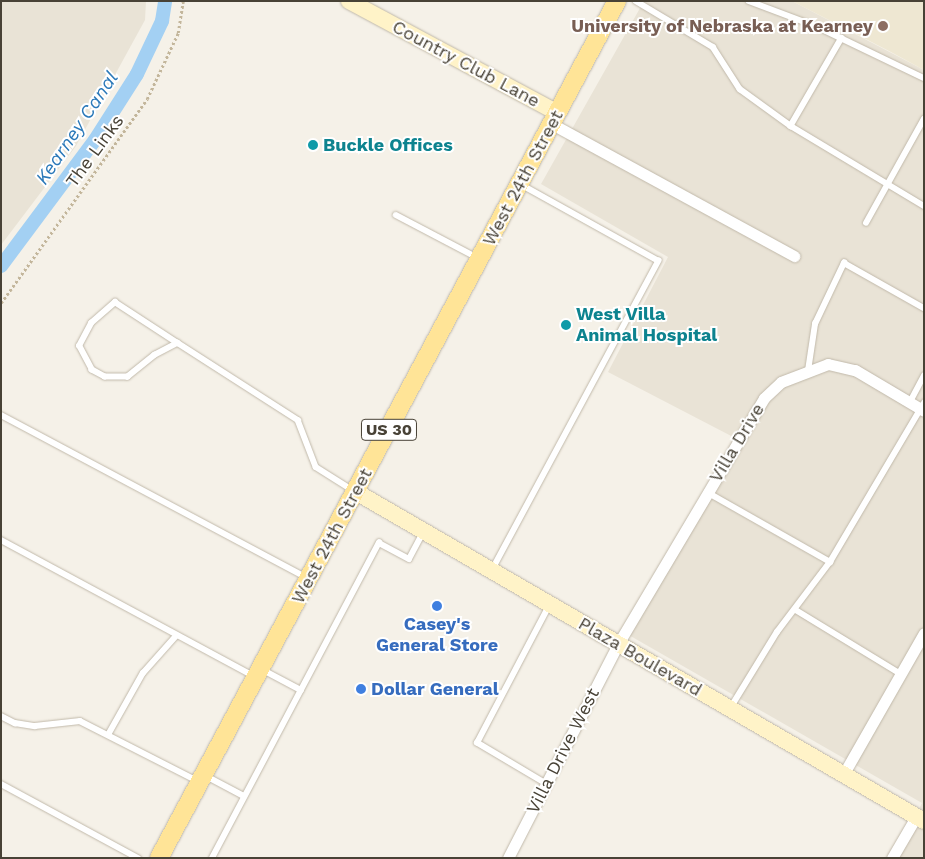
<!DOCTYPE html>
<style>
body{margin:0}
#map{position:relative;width:925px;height:859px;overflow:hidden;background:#f5f1e8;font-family:"Work Sans",sans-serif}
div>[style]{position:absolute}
.residential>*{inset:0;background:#e9e3d6}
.education>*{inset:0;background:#eee7d2}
.canal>*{height:14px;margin:-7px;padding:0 7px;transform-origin:7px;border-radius:7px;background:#a3d0f3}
.path>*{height:2.5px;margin-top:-1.25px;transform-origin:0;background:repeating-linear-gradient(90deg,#c3b69b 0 2.5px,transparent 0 5px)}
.roads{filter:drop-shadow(0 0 1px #c1b9aa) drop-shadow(0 0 1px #c1b9aa)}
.lane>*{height:5.5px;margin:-2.75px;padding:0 2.75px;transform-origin:2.75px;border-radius:2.75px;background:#fff}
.street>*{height:11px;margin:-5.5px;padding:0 5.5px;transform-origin:5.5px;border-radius:5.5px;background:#fff}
.secondary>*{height:16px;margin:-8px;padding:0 8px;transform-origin:8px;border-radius:8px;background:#fff3c8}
.primary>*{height:18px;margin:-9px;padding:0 9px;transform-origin:9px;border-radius:9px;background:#ffe497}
.dots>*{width:14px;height:14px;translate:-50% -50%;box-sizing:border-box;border:2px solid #fff;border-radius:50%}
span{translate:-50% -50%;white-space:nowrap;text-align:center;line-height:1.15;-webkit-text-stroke:4px #fff;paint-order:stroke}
.shield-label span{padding:1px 4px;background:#fff;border:1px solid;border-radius:4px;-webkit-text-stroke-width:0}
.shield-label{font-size:16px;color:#484236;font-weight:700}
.education-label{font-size:18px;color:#785e54;font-weight:700}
.right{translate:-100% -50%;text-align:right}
.street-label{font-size:18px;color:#484236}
.culture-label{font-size:18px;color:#0d838f;font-weight:700}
.left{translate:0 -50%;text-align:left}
.shop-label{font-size:18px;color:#366cbe;font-weight:700}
.water-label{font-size:19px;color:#2b79b9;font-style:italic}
.frame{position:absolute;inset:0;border:2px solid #484236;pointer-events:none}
</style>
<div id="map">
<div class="residential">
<i style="clip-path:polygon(1px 1px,146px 1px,145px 20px,76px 146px,1px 245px)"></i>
<i style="clip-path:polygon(644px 1px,792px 1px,924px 70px,924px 858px,894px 858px,922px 803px,627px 634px,737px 439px,608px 372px,668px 257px,541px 184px)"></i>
</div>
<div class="education">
<i style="clip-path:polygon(792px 1px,924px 1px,924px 70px,891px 52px)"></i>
</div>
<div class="canal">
<i style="left:1px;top:266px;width:157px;rotate:-53.3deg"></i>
<i style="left:95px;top:140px;width:78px;rotate:-57.5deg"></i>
<i style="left:137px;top:74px;width:59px;rotate:-64.7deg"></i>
<i style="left:162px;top:21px;width:20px;rotate:-81deg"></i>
</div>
<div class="path">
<i style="left:1px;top:303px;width:251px;rotate:-54.4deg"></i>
<i style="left:147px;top:99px;width:73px;rotate:-64.8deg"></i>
<i style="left:178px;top:33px;width:32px;rotate:-81deg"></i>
</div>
<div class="roads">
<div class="lane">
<i style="left:636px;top:1px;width:90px;rotate:30.9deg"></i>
<i style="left:713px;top:47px;width:50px;rotate:57.3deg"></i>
<i style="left:740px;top:89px;width:63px;rotate:36deg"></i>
<i style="left:749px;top:1px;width:74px;rotate:20.6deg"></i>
<i style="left:818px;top:27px;width:118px;rotate:25.7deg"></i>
<i style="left:842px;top:38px;width:102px;rotate:120.1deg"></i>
<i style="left:791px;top:126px;width:155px;rotate:31deg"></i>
<i style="left:396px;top:215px;width:93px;rotate:27.7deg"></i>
<i style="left:866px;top:223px;width:119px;rotate:-60.9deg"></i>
<i style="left:115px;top:302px;width:75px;rotate:33.1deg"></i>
<i style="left:178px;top:343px;width:26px;rotate:152deg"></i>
<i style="left:155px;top:355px;width:35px;rotate:141deg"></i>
<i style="left:128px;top:377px;width:23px;rotate:180deg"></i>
<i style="left:105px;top:377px;width:15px;rotate:-152deg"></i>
<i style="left:92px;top:370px;width:27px;rotate:-118deg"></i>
<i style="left:79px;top:346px;width:26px;rotate:-62deg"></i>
<i style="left:91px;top:323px;width:32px;rotate:-41deg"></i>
<i style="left:178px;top:343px;width:143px;rotate:32.7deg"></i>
<i style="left:298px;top:420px;width:50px;rotate:69deg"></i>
<i style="left:316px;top:467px;width:45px;rotate:32.3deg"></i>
<i style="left:808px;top:371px;width:48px;rotate:-81.5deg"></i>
<i style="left:815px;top:324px;width:68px;rotate:-64.6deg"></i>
<i style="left:844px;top:263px;width:92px;rotate:29.4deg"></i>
<i style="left:910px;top:402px;width:30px;rotate:-62deg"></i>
<i style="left:1px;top:415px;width:347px;rotate:28deg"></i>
<i style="left:707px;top:492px;width:142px;rotate:29.6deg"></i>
<i style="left:1px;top:540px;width:289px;rotate:28.3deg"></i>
<i style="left:493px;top:568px;width:349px;rotate:-61.7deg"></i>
<i style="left:658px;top:261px;width:157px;rotate:-151deg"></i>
<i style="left:796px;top:610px;width:123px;rotate:31.4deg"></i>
<i style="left:263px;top:670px;width:43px;rotate:27.8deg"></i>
<i style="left:731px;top:707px;width:88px;rotate:-58.5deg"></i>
<i style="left:777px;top:632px;width:88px;rotate:-52.9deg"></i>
<i style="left:830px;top:562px;width:185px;rotate:-59.4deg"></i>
<i style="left:1px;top:716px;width:16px;rotate:27deg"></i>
<i style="left:15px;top:723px;width:20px;rotate:9deg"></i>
<i style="left:35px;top:726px;width:45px;rotate:-6.3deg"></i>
<i style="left:80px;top:721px;width:132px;rotate:27deg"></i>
<i style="left:108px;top:735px;width:71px;rotate:-60.6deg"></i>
<i style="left:143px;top:673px;width:50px;rotate:-48.3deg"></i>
<i style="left:206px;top:776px;width:43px;rotate:27.8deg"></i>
<i style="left:1px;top:784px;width:156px;rotate:28.4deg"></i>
<i style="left:546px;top:784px;width:80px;rotate:-149.3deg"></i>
<i style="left:477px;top:743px;width:155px;rotate:-62.3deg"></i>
<i style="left:212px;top:858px;width:357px;rotate:-62.1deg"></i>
<i style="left:379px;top:543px;width:34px;rotate:28deg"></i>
<i style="left:409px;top:559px;width:30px;rotate:-62deg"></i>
</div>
<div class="street">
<i style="left:552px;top:124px;width:276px;rotate:28.6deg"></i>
<i style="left:843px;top:775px;width:163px;rotate:-60.3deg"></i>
<i style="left:508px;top:858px;width:241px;rotate:-62.8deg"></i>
<i style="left:618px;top:644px;width:286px;rotate:-59.3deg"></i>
<i style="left:764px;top:398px;width:23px;rotate:-43deg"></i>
<i style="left:781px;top:382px;width:50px;rotate:-21deg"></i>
<i style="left:828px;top:364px;width:28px;rotate:13deg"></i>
<i style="left:855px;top:370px;width:80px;rotate:30.7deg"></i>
<i style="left:892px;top:858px;width:48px;rotate:-59.7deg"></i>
</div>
<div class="secondary">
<i style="left:349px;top:1px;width:237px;rotate:28.2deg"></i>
<i style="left:356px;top:492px;width:656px;rotate:30.08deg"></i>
</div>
<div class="primary">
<i style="left:159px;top:858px;width:972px;rotate:-61.88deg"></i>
</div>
</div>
<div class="dots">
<i style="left:883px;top:26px;background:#8d6e63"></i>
<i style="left:313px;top:145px;background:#0f9aa8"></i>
<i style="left:566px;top:325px;background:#0f9aa8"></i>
<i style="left:437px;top:606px;background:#3f7fe0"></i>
<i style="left:361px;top:689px;background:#3f7fe0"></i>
</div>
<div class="shield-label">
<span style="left:389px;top:430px">US 30</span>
</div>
<div class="education-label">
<span class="right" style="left:873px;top:26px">University of Nebraska at Kearney</span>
</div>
<div class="street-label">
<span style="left:466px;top:64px;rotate:28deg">Country Club Lane</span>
<span style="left:95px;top:151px;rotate:-54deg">The Links</span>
<span style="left:523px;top:178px;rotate:-62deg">West 24th Street</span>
<span style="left:737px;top:443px;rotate:-59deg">Villa Drive</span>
<span style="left:332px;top:536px;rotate:-62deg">West 24th Street</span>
<span style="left:640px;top:657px;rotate:30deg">Plaza Boulevard</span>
<span style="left:563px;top:751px;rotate:-63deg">Villa Drive West</span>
</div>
<div class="culture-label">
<span class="left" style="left:323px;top:145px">Buckle Offices</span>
<span class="left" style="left:576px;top:325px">West Villa<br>Animal Hospital</span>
</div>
<div class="shop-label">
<span style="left:437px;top:635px">Casey's<br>General Store</span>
<span class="left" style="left:371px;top:689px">Dollar General</span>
</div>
<div class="water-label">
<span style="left:77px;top:128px;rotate:-56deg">Kearney Canal</span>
</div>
<div class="frame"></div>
</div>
